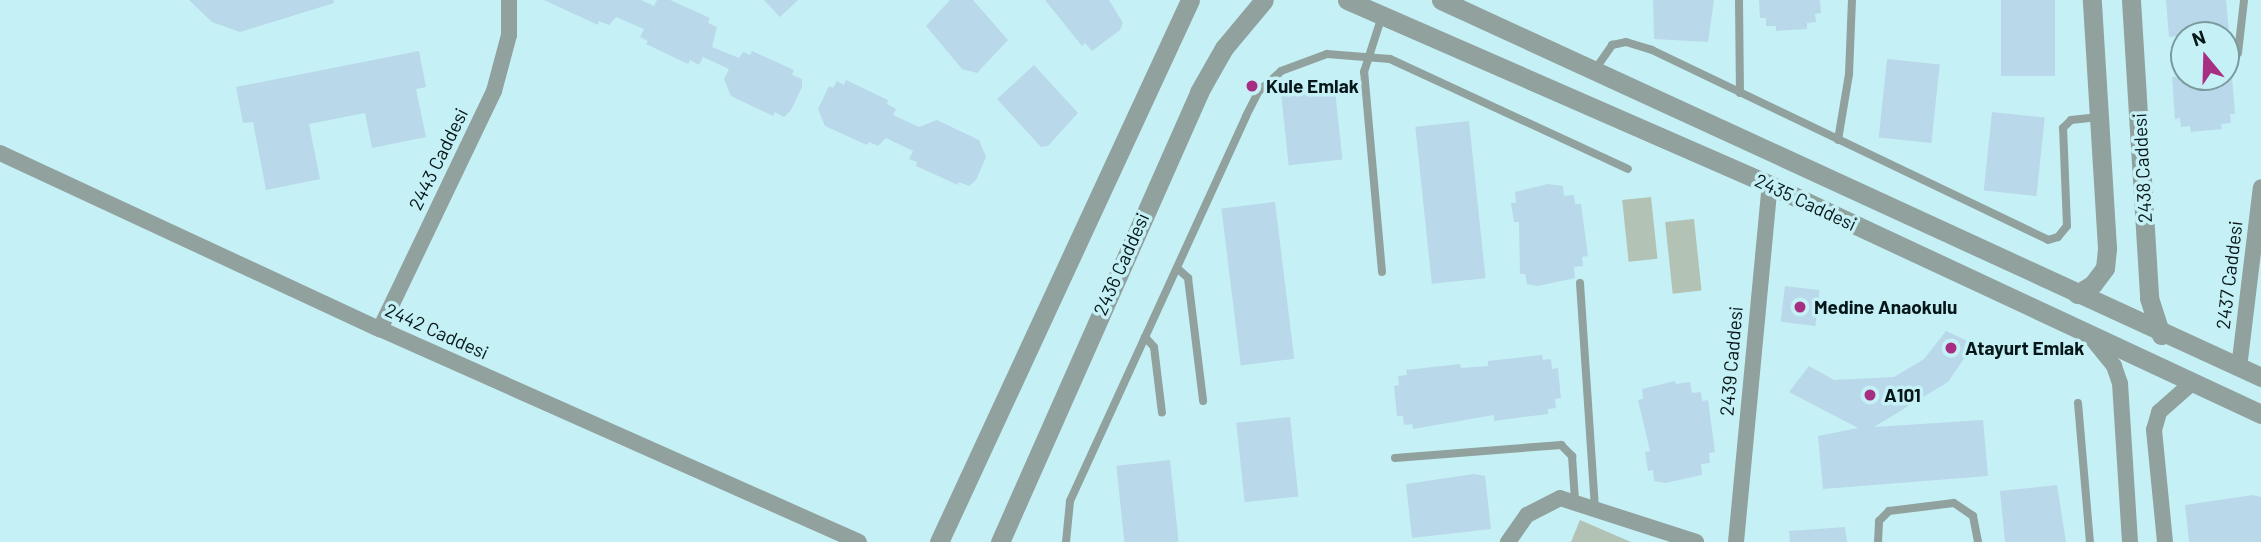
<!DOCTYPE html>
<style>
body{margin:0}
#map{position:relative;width:2261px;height:542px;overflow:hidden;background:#c5f1f6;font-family:Barlow,sans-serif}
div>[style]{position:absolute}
.green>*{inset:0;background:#b2c3b5;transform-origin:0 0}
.building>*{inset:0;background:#b9d8ea;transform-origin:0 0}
.service>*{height:8px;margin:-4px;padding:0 4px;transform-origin:4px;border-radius:4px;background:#91a19d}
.minor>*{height:16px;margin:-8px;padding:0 8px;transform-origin:8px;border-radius:8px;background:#91a19d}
.tertiary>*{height:19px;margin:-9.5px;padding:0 9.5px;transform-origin:9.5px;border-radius:9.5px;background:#91a19d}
.dots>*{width:19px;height:19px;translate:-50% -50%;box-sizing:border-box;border:4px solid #c5f1f6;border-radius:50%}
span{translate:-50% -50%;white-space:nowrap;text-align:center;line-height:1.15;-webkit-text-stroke:7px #c5f1f6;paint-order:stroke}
.poi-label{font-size:19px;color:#071719;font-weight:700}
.left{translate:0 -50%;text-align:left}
.street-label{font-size:19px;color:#071719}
.north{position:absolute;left:2170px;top:21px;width:70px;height:70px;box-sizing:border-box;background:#c5f1f6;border:2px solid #799a9e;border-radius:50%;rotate:341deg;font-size:19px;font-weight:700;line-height:28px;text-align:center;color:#071719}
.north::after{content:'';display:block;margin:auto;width:24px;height:32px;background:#a82e82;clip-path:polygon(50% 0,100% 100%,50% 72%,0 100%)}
</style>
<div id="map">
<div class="green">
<i style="left:1651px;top:197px;width:62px;height:29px;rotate:84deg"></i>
<i style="left:1694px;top:219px;width:72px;height:29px;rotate:84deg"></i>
<i style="clip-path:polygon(1580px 520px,1631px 542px,1571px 542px)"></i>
</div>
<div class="building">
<i style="clip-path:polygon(189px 0,333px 0,334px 3px,240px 32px,212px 22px)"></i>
<i style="clip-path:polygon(544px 0,641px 0,654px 6px,657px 0,670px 0,710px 18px,708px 23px,717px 27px,712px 47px,739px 58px,743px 52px,750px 55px,752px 51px,794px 70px,792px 75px,802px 79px,802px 87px,791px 110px,784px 117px,775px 112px,773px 116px,731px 96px,724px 79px,729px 69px,703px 57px,699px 65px,690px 60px,688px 64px,646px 44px,648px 41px,640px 37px,644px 29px,616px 17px,609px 25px,599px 21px,598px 25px)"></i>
<i style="clip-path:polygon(764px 0,798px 0,780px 17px)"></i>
<i style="clip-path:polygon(950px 0,973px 0,1008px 40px,977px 73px,962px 69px,926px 26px)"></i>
<i style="clip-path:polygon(1045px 0,1109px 0,1123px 23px,1120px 30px,1092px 51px,1085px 43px,1082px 46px)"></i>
<i style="clip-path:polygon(1653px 0,1714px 0,1708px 42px,1654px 39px)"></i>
<i style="clip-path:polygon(1759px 0,1820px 0,1821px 13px,1815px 14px,1816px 22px,1807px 23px,1807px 29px,1776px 31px,1776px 26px,1766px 26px,1766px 18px,1760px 18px)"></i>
<i style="left:2001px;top:0;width:54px;height:76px"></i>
<i style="clip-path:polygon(2166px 0,2226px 0,2229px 32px,2169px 37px)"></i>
<i style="clip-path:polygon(419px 51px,426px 87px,416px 89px,426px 137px,372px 148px,365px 113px,309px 124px,320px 179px,266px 190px,253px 122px,243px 123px,236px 87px)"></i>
<i style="left:1887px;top:59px;width:53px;height:79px;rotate:6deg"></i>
<i style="clip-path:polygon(1034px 65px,1078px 113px,1048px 146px,1041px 147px,997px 99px)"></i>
<i style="clip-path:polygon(2172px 77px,2232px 77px,2235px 114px,2230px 114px,2231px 123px,2221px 124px,2222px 129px,2191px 132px,2190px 126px,2181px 127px,2180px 118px,2175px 119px)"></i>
<i style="clip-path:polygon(846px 80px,888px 100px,887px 104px,896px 109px,893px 115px,919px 127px,937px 120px,979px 140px,986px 157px,976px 180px,969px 186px,959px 182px,958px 185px,916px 166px,917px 162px,909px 159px,913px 151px,886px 138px,878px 146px,869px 142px,867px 145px,825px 126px,818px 109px,829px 86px,833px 88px,837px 81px,844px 85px)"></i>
<i style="left:1334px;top:80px;width:80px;height:54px;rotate:84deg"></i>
<i style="left:1992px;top:112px;width:53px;height:79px;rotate:6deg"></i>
<i style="left:1469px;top:121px;width:158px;height:54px;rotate:84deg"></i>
<i style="clip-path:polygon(1548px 184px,1563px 186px,1564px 196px,1574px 195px,1575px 204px,1581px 204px,1588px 256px,1582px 257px,1583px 266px,1574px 267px,1575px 278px,1538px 286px,1527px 284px,1525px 274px,1520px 274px,1519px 222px,1514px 222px,1511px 203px,1516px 203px,1515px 192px)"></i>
<i style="left:1275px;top:202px;width:158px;height:54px;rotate:83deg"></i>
<i style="left:1785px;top:286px;width:35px;height:36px;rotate:7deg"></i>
<i style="clip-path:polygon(1946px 331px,1974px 344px,1948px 382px,1874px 427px,1983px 420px,1988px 476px,1823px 489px,1818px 436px,1858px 428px,1789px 392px,1809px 366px,1834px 380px,1894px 377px,1924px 359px)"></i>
<i style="clip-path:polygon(1542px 355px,1543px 360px,1551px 359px,1552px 369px,1558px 368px,1561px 398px,1555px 399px,1556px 408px,1548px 409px,1548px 414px,1494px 421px,1494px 415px,1413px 429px,1412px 424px,1404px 425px,1403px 416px,1397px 416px,1394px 386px,1399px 385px,1398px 376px,1407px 375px,1406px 370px,1460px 364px,1461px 368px,1488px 366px,1488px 361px)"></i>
<i style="clip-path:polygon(1675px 381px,1676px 384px,1690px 382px,1692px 393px,1701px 392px,1702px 401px,1708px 400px,1715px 452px,1709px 453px,1710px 463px,1701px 464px,1702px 475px,1665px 483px,1654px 481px,1653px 470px,1648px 471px,1645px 452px,1650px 451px,1638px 400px,1643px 399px,1642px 389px)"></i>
<i style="left:1290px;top:417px;width:80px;height:54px;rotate:84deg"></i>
<i style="left:1170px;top:460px;width:82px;height:54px;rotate:84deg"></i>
<i style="clip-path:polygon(1474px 474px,1485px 476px,1491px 529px,1412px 538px,1406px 484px)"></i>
<i style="clip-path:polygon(2057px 485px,2066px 542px,2005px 542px,2000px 491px)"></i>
<i style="clip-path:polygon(2253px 495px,2261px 497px,2261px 542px,2189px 542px,2185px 505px)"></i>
<i style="clip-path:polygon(1845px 527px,1847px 542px,1790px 542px,1789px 531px)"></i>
</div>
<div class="service">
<i style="left:1739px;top:0;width:93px;rotate:89.4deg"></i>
<i style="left:2238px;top:53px;width:53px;rotate:-83.5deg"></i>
<i style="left:1594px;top:71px;width:32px;rotate:-55deg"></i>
<i style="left:1612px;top:45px;width:14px;rotate:-12deg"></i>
<i style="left:1626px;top:42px;width:27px;rotate:17deg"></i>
<i style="left:1652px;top:50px;width:439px;rotate:25.6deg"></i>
<i style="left:2048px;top:240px;width:10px;rotate:-17deg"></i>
<i style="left:2058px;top:237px;width:14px;rotate:-51deg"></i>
<i style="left:2067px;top:226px;width:98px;rotate:-92.3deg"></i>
<i style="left:2063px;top:128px;width:11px;rotate:-45deg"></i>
<i style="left:2071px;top:120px;width:28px;rotate:-6deg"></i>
<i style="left:1838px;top:140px;width:67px;rotate:-80.5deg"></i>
<i style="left:1849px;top:74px;width:74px;rotate:-87.7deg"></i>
<i style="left:1177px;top:268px;width:15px;rotate:42deg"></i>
<i style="left:1188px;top:278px;width:124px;rotate:83deg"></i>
<i style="left:1382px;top:272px;width:201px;rotate:-95.1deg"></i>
<i style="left:1364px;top:72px;width:59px;rotate:-72.2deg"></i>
<i style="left:1580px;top:283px;width:225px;rotate:86.2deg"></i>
<i style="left:1145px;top:337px;width:13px;rotate:48deg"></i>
<i style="left:1154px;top:347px;width:66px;rotate:83.1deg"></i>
<i style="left:2078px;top:403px;width:140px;rotate:85.1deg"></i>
<i style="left:1395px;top:458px;width:167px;rotate:-4.5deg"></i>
<i style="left:1561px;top:445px;width:16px;rotate:45deg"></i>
<i style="left:1572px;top:456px;width:44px;rotate:86.1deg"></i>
<i style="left:1066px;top:542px;width:41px;rotate:-84.4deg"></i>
<i style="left:1070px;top:501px;width:423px;rotate:-65.4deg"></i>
<i style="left:1246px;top:116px;width:27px;rotate:-63deg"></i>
<i style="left:1258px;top:92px;width:31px;rotate:-42deg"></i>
<i style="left:1281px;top:71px;width:49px;rotate:-20.3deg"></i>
<i style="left:1327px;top:54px;width:63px;rotate:4.5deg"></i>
<i style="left:1390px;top:59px;width:262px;rotate:24.8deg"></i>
<i style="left:1878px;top:542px;width:21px;rotate:-87deg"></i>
<i style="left:1879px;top:521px;width:14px;rotate:-45deg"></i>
<i style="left:1889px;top:511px;width:65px;rotate:-7deg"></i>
<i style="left:1954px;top:503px;width:23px;rotate:34deg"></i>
<i style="left:1973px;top:516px;width:26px;rotate:79deg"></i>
</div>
<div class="minor">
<i style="left:0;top:153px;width:419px;rotate:24.9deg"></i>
<i style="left:380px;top:329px;width:524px;rotate:23.97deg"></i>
<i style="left:380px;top:329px;width:264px;rotate:-64.4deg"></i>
<i style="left:494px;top:91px;width:58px;rotate:-75deg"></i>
<i style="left:509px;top:35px;width:35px;rotate:-90deg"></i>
<i style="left:2089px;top:335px;width:40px;rotate:51deg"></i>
<i style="left:2114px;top:366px;width:18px;rotate:71deg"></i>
<i style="left:2120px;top:383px;width:159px;rotate:86.4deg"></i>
<i style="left:2239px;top:368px;width:182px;rotate:-83.1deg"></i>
<i style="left:1508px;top:542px;width:33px;rotate:-55deg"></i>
<i style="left:1527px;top:515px;width:37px;rotate:-27deg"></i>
<i style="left:1560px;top:498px;width:143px;rotate:17.9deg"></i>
<i style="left:1736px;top:542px;width:359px;rotate:-84.6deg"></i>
<i style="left:2165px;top:542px;width:113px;rotate:-95.6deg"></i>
<i style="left:2154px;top:430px;width:19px;rotate:-74deg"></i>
<i style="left:2159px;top:412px;width:45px;rotate:-41.4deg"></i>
</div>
<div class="tertiary">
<i style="left:1347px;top:0;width:462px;rotate:23.6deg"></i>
<i style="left:1770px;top:185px;width:542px;rotate:25deg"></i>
<i style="left:1441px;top:0;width:903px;rotate:24.69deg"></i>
<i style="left:2131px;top:0;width:299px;rotate:86.5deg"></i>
<i style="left:2149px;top:298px;width:39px;rotate:72deg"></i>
<i style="left:2077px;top:294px;width:19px;rotate:-32deg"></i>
<i style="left:2093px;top:284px;width:20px;rotate:-53deg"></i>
<i style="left:2105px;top:268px;width:20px;rotate:-84deg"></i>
<i style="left:2107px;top:248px;width:248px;rotate:-93.5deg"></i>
<i style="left:939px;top:542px;width:597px;rotate:-65.15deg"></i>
<i style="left:1000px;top:542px;width:492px;rotate:-66.1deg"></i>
<i style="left:1199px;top:92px;width:51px;rotate:-60.4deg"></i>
<i style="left:1224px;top:48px;width:62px;rotate:-50.2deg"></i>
</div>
<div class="dots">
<i style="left:1252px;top:86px;background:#a82e82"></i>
<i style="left:1800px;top:307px;background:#a82e82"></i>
<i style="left:1951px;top:348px;background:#a82e82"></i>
<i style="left:1870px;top:395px;background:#a82e82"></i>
</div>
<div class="poi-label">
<span class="left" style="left:1266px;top:86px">Kule Emlak</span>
<span class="left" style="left:1814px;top:307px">Medine Anaokulu</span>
<span class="left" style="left:1965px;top:348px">Atayurt Emlak</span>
<span class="left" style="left:1884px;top:395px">A101</span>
</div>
<div class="street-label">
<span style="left:438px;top:159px;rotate:-64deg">2443 Caddesi</span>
<span style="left:2142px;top:168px;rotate:-93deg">2438 Caddesi</span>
<span style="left:1806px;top:202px;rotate:25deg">2435 Caddesi</span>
<span style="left:1121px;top:264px;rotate:-66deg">2436 Caddesi</span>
<span style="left:2229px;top:275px;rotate:-83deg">2437 Caddesi</span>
<span style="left:437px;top:331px;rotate:24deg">2442 Caddesi</span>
<span style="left:1731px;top:361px;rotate:-85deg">2439 Caddesi</span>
</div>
<div class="north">N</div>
</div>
